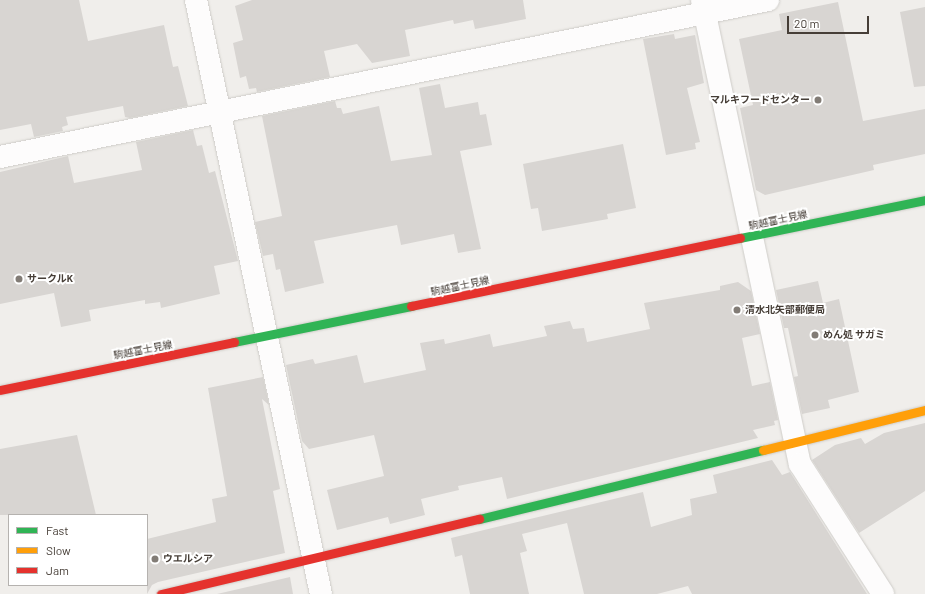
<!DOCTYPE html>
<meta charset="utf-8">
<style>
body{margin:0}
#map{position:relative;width:925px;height:594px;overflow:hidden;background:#f0eeeb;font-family:Barlow,"Noto Sans JP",sans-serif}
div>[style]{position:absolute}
.building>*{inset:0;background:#d8d5d2}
.roads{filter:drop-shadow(0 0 1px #ceccc8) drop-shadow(0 0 1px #ceccc8)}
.street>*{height:22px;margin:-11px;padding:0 11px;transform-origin:11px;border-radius:11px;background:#fdfcfc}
.fast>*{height:9px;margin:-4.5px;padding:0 4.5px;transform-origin:4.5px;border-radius:4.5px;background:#30b455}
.slow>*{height:9px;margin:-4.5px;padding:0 4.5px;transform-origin:4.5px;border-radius:4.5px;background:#ff9f0a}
.jam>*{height:9px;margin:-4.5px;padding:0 4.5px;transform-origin:4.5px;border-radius:4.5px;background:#e5322d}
.dots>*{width:11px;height:11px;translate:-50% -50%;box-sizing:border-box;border:2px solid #fff;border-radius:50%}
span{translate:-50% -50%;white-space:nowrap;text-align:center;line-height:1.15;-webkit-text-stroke:4px #fff;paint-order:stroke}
.poi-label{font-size:10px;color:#463e37;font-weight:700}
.right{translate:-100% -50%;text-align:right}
.left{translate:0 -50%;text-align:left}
.street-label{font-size:10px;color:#463e37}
.legend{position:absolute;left:8px;top:514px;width:140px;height:72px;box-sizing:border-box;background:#fff;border:1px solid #b5b2af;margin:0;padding:5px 7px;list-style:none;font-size:12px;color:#463e37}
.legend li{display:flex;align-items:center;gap:8px;height:20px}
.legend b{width:20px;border:1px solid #b5b2af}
.scale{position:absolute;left:787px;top:16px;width:82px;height:18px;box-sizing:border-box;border:2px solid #463e37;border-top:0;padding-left:5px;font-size:12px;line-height:14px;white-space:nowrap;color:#463e37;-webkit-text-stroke:3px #fff;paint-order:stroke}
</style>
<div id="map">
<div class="building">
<i style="clip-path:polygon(0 0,79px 0,88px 41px,164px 25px,173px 67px,178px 66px,188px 106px,130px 118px,125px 117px,123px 106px,66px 117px,68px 125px,62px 127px,63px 131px,34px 137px,31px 124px,0 130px)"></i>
<i style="clip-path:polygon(252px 0,523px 0,526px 19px,475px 29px,473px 20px,454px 24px,453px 20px,405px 30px,410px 56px,372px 63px,357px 44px,324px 51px,330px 77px,257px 92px,256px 88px,249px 89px,246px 76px,240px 78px,233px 43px,243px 40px,235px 6px)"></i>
<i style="clip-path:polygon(838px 2px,863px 121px,925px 109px,925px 154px,873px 165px,874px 170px,765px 195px,756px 190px,740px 108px,753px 105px,739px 39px,782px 30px,779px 14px)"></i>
<i style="clip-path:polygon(925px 7px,925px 86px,914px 87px,900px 12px)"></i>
<i style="clip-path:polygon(674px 34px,675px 39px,695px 35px,704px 83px,687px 88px,700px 142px,695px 143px,696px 149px,666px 155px,643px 39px)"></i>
<i style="clip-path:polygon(440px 84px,445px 108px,478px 102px,480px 115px,486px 114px,492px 145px,460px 151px,481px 249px,458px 253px,454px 234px,401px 245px,397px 225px,314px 241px,324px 283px,285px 292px,280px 269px,276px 270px,273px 254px,263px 256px,255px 222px,282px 216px,262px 116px,335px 101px,337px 108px,341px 108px,343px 114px,379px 106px,391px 161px,432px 155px,419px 88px)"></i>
<i style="clip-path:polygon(193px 130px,197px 146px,202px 145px,209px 173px,215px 171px,238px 261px,214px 266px,220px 294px,161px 308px,160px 302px,145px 304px,145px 300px,89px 310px,91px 321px,61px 327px,54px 293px,0 304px,0 172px,68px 156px,74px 183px,142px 170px,136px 142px)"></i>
<i style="clip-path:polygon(623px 144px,636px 208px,607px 214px,608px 219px,542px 231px,538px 208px,531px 209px,523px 164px)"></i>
<i style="clip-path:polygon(818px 281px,823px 303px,839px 299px,859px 392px,828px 400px,830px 408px,802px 414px,794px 377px,798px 376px,788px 328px,784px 328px,776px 290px)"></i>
<i style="clip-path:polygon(738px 282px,751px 291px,760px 334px,742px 338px,752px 386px,770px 382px,778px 420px,774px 421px,775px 425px,753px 430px,758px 438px,507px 499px,502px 477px,458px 486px,459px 490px,421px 499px,425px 515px,390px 524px,388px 517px,337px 530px,327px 490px,384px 476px,374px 435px,309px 449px,302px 441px,286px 365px,313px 359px,315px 364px,357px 355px,364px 383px,426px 370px,420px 343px,444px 339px,445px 344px,490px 334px,493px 347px,547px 336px,544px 326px,570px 321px,573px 329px,584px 328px,587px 342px,650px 329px,644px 303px,720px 290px,720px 286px)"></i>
<i style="clip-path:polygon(263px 377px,269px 405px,262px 399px,280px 489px,273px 491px,285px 553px,158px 582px,152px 585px,147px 594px,147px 539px,216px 522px,212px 499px,227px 496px,208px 388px)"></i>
<i style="clip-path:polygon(925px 423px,925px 491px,859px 533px,812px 460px,835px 445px,861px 438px,865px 444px,884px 433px)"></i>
<i style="clip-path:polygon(77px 435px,96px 515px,0 515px,0 449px)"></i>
<i style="clip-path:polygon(772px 460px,782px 475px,790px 472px,867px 594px,692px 594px,688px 586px,657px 594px,584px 594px,567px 523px,522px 534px,527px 551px,520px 553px,529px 594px,470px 594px,462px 555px,455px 557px,451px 538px,643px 492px,651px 527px,692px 515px,690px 499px,717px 493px,713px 475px)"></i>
<i style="clip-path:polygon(290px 577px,293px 594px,217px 594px)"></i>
</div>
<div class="roads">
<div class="street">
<i style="left:196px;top:0;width:607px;rotate:78.12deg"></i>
<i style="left:702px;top:0;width:474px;rotate:78.1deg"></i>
<i style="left:800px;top:464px;width:154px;rotate:57.4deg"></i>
<i style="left:0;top:157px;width:784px;rotate:-11.55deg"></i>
</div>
<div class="fast">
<i style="left:740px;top:238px;width:189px;rotate:-11.6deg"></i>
<i style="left:234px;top:342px;width:181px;rotate:-11.5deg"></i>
<i style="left:479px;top:519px;width:292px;rotate:-13.7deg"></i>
</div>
<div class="slow">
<i style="left:763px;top:450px;width:167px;rotate:-13.9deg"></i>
</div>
<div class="jam">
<i style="left:411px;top:306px;width:336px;rotate:-11.7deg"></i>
<i style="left:0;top:390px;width:239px;rotate:-11.6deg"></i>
<i style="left:161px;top:594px;width:327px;rotate:-13.3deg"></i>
</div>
</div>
<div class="dots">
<i style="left:818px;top:100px;background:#827c76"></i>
<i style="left:19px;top:279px;background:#827c76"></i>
<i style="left:737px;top:310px;background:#827c76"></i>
<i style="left:815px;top:335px;background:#827c76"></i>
<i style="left:155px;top:559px;background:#827c76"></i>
</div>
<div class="poi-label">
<span class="right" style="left:810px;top:100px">マルキフードセンター</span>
<span class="left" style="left:27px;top:279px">サークルK</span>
<span class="left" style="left:745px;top:310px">清水北矢部郵便局</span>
<span class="left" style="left:823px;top:335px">めん処 サガミ</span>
<span class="left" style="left:163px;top:559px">ウエルシア</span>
</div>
<div class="street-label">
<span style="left:778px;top:220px;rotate:-12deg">駒越富士見線</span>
<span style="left:460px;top:286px;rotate:-12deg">駒越富士見線</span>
<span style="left:143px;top:350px;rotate:-11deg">駒越富士見線</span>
</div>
<ul class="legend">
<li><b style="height:5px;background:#30b455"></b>Fast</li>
<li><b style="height:5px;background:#ff9f0a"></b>Slow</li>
<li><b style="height:5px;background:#e5322d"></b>Jam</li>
</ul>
<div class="scale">20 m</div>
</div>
